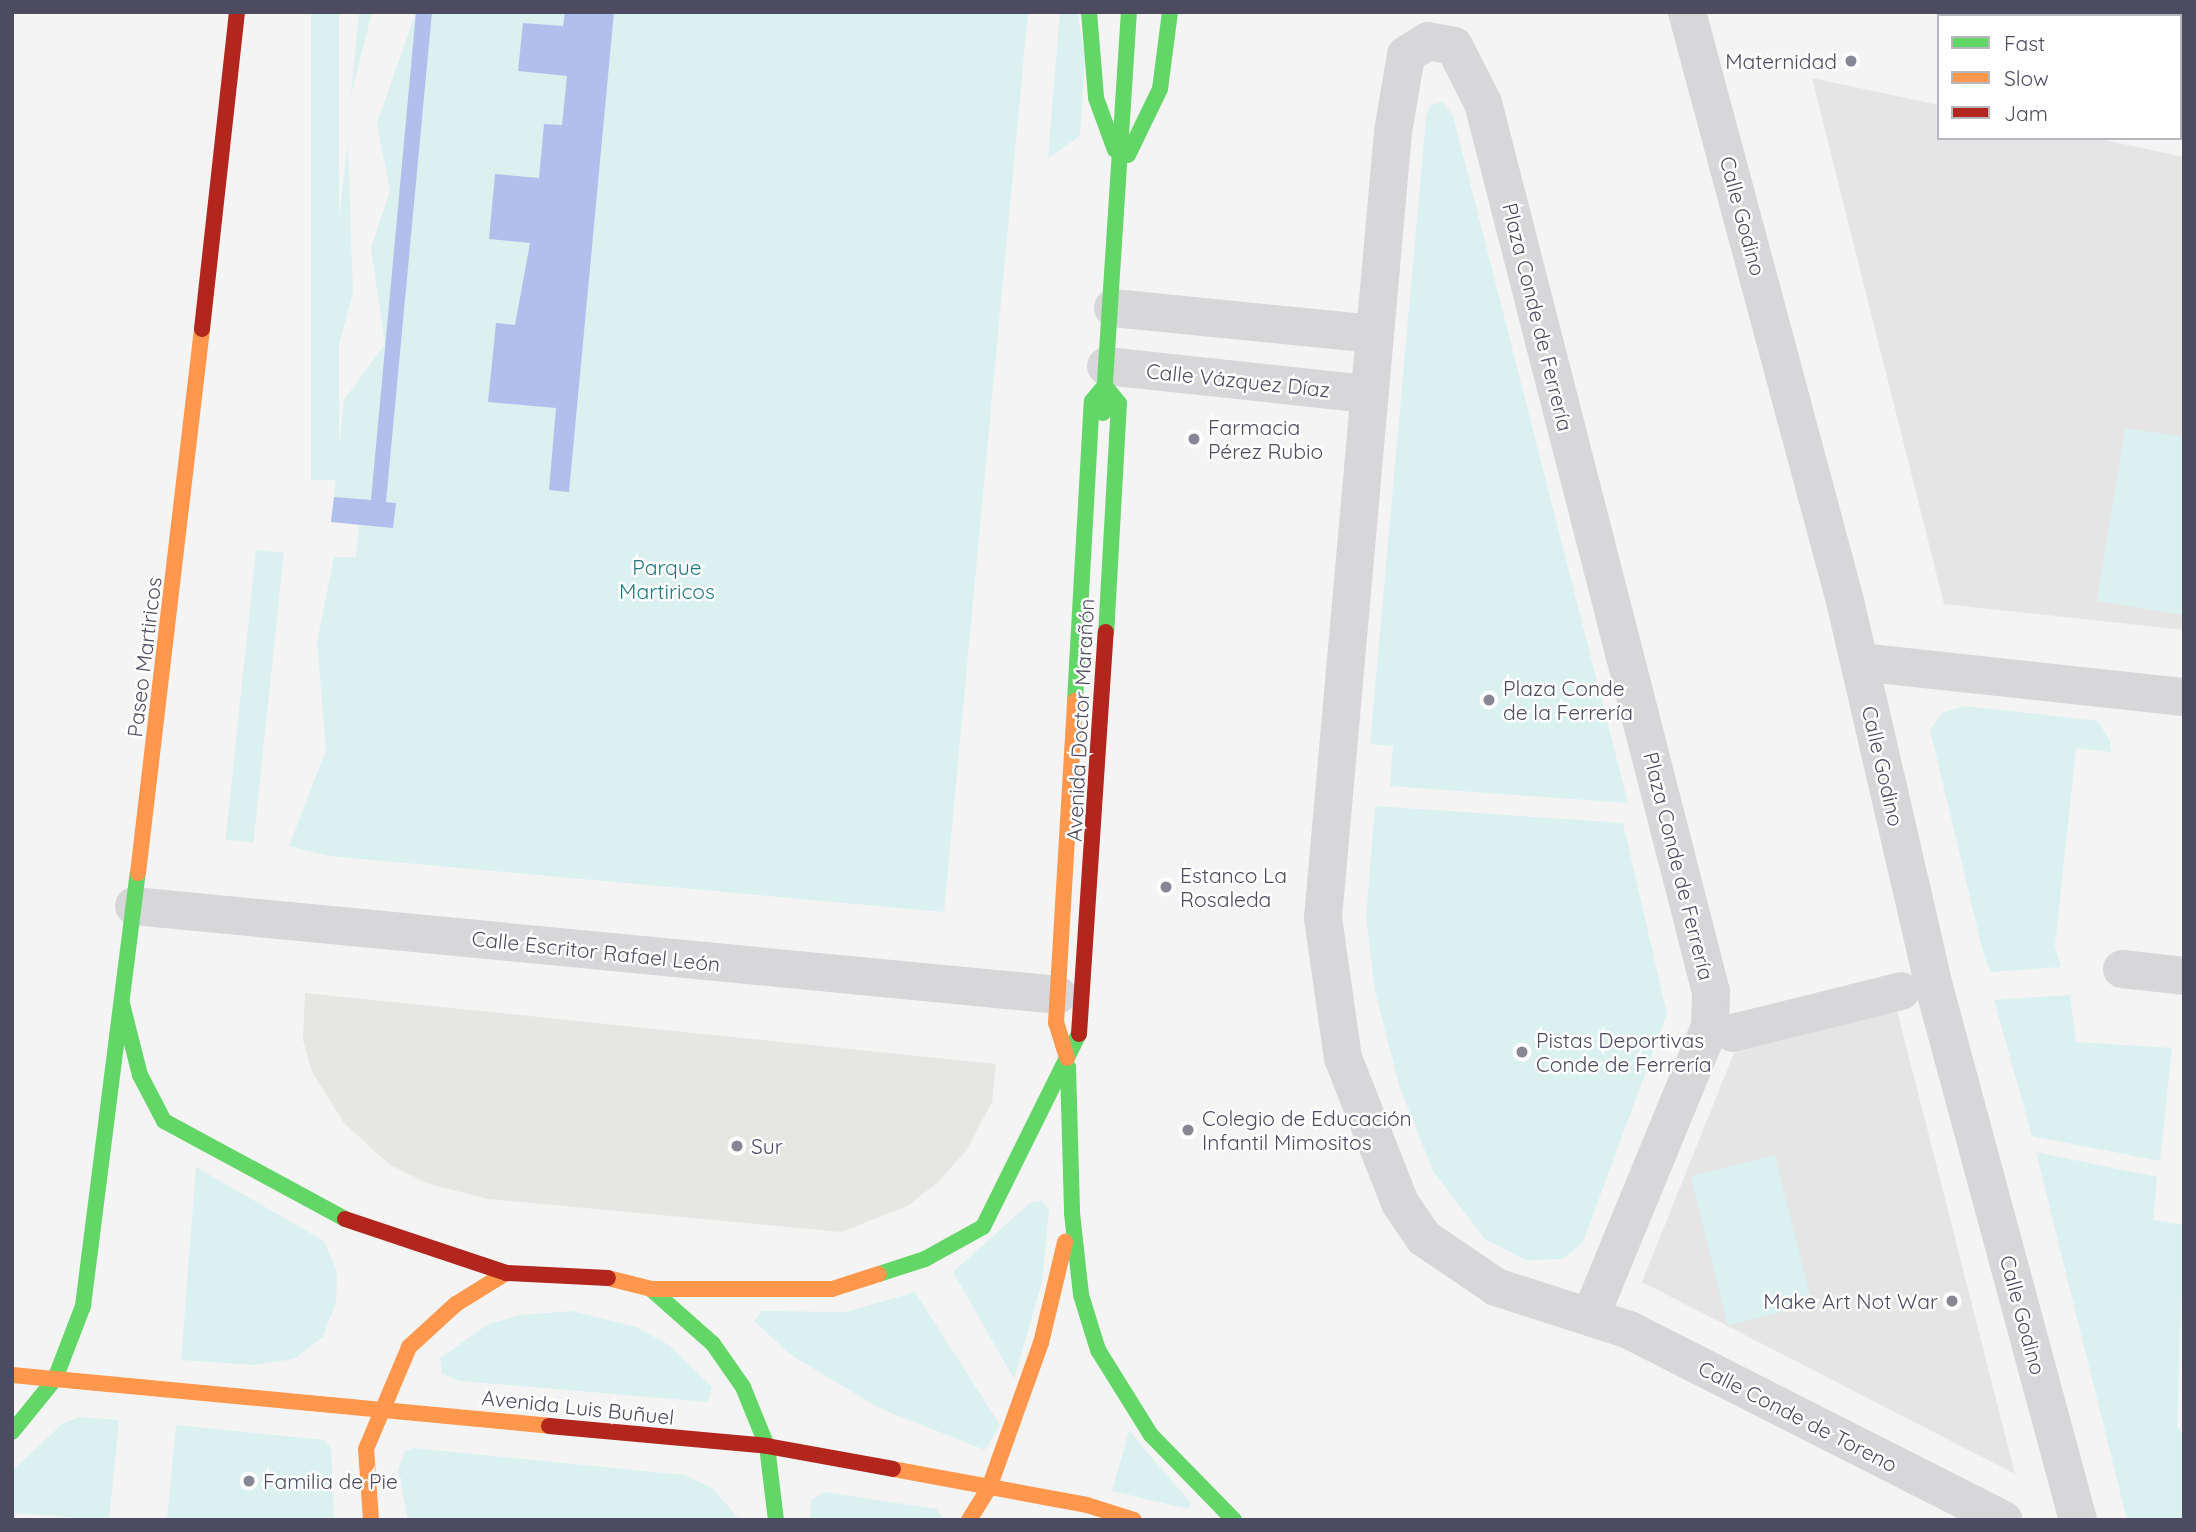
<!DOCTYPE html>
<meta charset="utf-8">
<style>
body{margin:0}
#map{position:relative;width:2196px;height:1532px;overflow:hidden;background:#f4f4f4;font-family:Quicksand,sans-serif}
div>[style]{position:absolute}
.commercial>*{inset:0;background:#e6e7e2}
.education>*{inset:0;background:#e6e5e6}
.green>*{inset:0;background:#daf1f0;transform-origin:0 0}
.water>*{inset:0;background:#b1bfec}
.street>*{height:38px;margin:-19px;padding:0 19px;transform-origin:19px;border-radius:19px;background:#d7d7da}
.fast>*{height:16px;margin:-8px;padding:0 8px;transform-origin:8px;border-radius:8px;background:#63d668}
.slow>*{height:16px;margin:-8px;padding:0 8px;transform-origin:8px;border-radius:8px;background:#ff974d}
.jam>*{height:16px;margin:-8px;padding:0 8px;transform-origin:8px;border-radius:8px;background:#b3261e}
.dots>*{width:19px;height:19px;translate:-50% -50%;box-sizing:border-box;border:4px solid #fff;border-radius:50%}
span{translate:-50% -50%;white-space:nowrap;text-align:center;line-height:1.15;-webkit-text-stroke:5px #fff;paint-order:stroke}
.poi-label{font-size:21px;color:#4c4b60}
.right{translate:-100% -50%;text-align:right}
.left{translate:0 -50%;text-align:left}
.street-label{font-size:21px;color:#4c4b60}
.park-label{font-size:21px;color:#1c7a80}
.frame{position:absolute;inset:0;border:14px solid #4c4b60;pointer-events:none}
.legend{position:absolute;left:1937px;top:14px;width:245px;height:126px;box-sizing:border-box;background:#fff;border:2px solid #b7b7bf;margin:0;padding:9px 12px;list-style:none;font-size:21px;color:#4c4b60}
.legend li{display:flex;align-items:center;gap:14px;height:35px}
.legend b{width:35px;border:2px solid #b7b7bf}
</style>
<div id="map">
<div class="commercial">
<i style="clip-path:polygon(305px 993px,996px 1064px,992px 1102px,966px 1151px,936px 1184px,907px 1206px,841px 1232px,488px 1199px,429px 1184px,390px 1165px,344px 1123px,312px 1072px,303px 1040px)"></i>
</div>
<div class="education">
<i style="clip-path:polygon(1812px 78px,1939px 105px,1939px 138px,2095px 138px,2184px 157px,2184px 630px,1944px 604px)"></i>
<i style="clip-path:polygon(1897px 1010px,1970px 1297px,2015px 1474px,1642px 1282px,1734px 1053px)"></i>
</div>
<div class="green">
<i style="left:311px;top:12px;width:28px;height:468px"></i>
<i style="clip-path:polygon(359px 12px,372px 12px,351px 95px)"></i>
<i style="clip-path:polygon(416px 12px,1028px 12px,944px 912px,329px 856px,289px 846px,326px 750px,317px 642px,334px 557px,356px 557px,359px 525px,331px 522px,344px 400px,385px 344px,371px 248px,390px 191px,377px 123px)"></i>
<i style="clip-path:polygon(1060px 12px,1077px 12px,1085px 56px,1080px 136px,1048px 158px)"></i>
<i style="clip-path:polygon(1443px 102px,1453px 116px,1628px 803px,1390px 786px,1393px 746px,1370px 744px,1426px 118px,1430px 105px)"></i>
<i style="clip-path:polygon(348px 141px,353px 293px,313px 439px)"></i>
<i style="clip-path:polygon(2125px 428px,2184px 437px,2184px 615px,2097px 601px)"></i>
<i style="left:256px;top:550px;width:28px;height:291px;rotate:6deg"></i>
<i style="clip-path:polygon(1964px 706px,2098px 721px,2110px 741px,2111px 752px,2076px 748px,2055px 946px,2061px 967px,1991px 972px,1984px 956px,1930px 730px,1942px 713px)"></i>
<i style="clip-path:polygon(1375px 806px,1623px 823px,1667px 1014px,1583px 1242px,1563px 1259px,1525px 1260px,1485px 1239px,1433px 1171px,1399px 1085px,1375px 991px,1366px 918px)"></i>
<i style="clip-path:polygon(2070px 995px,2076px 1042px,2172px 1048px,2160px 1161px,2032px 1136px,1994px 1000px)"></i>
<i style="clip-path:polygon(2036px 1152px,2157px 1177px,2153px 1220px,2184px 1225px,2177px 1426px,2184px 1436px,2184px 1520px,2127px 1520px)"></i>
<i style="left:1775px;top:1155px;width:154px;height:87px;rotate:76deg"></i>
<i style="clip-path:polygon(196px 1167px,324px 1241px,337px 1271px,336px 1302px,323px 1337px,294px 1359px,254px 1365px,181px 1360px)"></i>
<i style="clip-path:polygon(1042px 1201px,1049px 1211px,1042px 1282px,1014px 1379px,953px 1272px,1030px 1203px)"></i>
<i style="clip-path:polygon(915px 1292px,1000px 1425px,985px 1450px,879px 1408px,791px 1355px,754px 1321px,762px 1311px,846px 1312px)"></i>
<i style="clip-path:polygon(572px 1311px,636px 1327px,669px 1345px,712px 1387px,708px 1402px,460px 1381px,442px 1374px,440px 1358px,487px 1325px,519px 1315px)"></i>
<i style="clip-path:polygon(79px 1417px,119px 1420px,109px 1520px,12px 1513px,12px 1471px,62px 1424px)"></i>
<i style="clip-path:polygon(176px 1425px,324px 1440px,331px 1448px,334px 1520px,167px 1520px)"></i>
<i style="clip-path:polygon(1129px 1431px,1191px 1503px,1188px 1509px,1112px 1491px)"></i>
<i style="clip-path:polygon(413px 1448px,685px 1475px,712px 1488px,740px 1520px,408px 1520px,398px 1470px,405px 1451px)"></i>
<i style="clip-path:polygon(824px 1492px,936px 1509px,944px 1520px,810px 1520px,811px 1500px)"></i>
</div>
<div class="water">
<i style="clip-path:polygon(416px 12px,432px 12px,386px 502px,396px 503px,393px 528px,331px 522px,334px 497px,371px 500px)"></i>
<i style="clip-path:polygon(565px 12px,614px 12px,569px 492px,549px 490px,556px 408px,488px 402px,496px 323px,515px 325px,530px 243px,489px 239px,495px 174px,539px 178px,544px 124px,562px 125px,567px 76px,518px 71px,523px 23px,563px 26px)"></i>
</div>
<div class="street">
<i style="left:1687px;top:12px;width:610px;rotate:74.98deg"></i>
<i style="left:1845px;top:601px;width:392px;rotate:77deg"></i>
<i style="left:1933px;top:983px;width:556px;rotate:74.89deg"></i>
<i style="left:1113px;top:308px;width:262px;rotate:5.7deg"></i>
<i style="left:1106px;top:366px;width:264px;rotate:6.1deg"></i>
<i style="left:1860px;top:662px;width:326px;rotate:6.2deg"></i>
<i style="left:134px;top:906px;width:928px;rotate:5.5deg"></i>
<i style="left:2122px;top:969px;width:62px;rotate:6.4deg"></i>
<i style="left:1733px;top:1033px;width:173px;rotate:-14deg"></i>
<i style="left:1591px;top:1315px;width:313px;rotate:-67.6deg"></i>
<i style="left:1710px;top:1026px;width:34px;rotate:-88deg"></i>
<i style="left:1711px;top:992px;width:918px;rotate:-104.38deg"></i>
<i style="left:1483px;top:103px;width:64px;rotate:-117deg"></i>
<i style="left:1454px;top:46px;width:26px;rotate:-169deg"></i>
<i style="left:1428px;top:41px;width:26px;rotate:148deg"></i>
<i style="left:1406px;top:55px;width:78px;rotate:99.6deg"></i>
<i style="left:1393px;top:132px;width:789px;rotate:95.09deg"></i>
<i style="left:1323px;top:918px;width:141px;rotate:81.9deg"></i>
<i style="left:1343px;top:1058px;width:156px;rotate:68.5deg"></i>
<i style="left:1400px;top:1203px;width:42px;rotate:55.6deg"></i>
<i style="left:1424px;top:1238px;width:87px;rotate:34.2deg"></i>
<i style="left:1496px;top:1287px;width:140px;rotate:17.9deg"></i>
<i style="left:1629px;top:1330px;width:420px;rotate:26.9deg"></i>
</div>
<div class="fast">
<i style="left:1089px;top:12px;width:86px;rotate:85.3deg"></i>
<i style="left:1096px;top:98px;width:55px;rotate:69.9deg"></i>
<i style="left:1128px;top:155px;width:73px;rotate:-64.1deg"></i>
<i style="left:1160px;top:89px;width:78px;rotate:-82.6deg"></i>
<i style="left:1105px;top:386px;width:22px;rotate:51deg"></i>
<i style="left:1119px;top:403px;width:229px;rotate:93.2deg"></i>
<i style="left:1103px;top:413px;width:402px;rotate:-86.3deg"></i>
<i style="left:1075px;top:701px;width:300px;rotate:-86.8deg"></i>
<i style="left:1092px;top:401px;width:17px;rotate:-50deg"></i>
<i style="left:122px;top:1004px;width:73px;rotate:75.8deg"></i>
<i style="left:140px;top:1075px;width:52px;rotate:62.4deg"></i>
<i style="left:164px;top:1121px;width:206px;rotate:28.4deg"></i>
<i style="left:1068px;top:1067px;width:146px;rotate:88.4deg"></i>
<i style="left:1072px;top:1213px;width:82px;rotate:83.7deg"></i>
<i style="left:1081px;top:1295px;width:58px;rotate:72.8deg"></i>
<i style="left:1098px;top:1350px;width:100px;rotate:58.1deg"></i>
<i style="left:1151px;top:1435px;width:119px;rotate:45.7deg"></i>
<i style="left:879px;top:1274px;width:48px;rotate:-18.1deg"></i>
<i style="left:925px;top:1259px;width:66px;rotate:-28.9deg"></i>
<i style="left:983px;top:1227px;width:216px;rotate:-63.6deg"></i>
<i style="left:651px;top:1289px;width:83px;rotate:41.6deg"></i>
<i style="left:713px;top:1344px;width:52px;rotate:55.1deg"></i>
<i style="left:743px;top:1387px;width:64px;rotate:67.9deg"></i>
<i style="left:767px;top:1446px;width:75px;rotate:83.1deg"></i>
<i style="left:12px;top:1432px;width:68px;rotate:-50.9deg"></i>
<i style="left:55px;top:1379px;width:78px;rotate:-69deg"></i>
<i style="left:83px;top:1306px;width:436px;rotate:-82.8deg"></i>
</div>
<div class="slow">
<i style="left:138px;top:873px;width:548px;rotate:-83.29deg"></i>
<i style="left:1067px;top:1058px;width:37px;rotate:-107deg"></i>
<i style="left:1056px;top:1023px;width:323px;rotate:-86.6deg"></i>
<i style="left:608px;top:1278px;width:44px;rotate:14.3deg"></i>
<i style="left:651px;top:1289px;width:181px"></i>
<i style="left:832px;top:1289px;width:49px;rotate:-17.7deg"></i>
<i style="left:12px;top:1375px;width:43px;rotate:5.3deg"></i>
<i style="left:55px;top:1379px;width:496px;rotate:5.4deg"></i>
<i style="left:893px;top:1469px;width:197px;rotate:10.5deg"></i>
<i style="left:1087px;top:1505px;width:49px;rotate:17.7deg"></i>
<i style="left:371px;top:1520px;width:71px;rotate:-94deg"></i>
<i style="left:366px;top:1449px;width:111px;rotate:-67.1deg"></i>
<i style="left:409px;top:1347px;width:64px;rotate:-42.5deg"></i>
<i style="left:456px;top:1304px;width:59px;rotate:-31.8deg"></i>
<i style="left:969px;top:1520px;width:38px;rotate:-58deg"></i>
<i style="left:989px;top:1488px;width:154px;rotate:-70.3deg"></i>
<i style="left:1041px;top:1343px;width:104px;rotate:-76.6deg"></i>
</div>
<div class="jam">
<i style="left:202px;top:329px;width:319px;rotate:-83.7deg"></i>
<i style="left:1079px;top:1034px;width:403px;rotate:-86.2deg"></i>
<i style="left:345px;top:1219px;width:170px;rotate:18.5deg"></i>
<i style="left:506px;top:1273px;width:102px;rotate:2.8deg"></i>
<i style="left:549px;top:1426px;width:219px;rotate:5.2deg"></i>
<i style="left:767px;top:1446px;width:128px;rotate:10.3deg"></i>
</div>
<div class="dots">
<i style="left:1851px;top:61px;background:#878694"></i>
<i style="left:1194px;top:439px;background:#878694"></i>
<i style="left:1489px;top:700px;background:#878694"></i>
<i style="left:1166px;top:887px;background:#878694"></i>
<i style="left:1522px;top:1052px;background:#878694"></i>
<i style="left:1188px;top:1130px;background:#878694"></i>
<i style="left:737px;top:1146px;background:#878694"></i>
<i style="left:1952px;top:1301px;background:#878694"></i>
<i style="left:249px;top:1481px;background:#878694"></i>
</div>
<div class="poi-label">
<span class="right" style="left:1837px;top:61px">Maternidad</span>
<span class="left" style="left:1208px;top:439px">Farmacia<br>Pérez Rubio</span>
<span class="left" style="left:1503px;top:700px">Plaza Conde<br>de la Ferrería</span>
<span class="left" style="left:1180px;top:887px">Estanco La<br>Rosaleda</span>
<span class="left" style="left:1536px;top:1052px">Pistas Deportivas<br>Conde de Ferrería</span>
<span class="left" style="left:1202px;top:1130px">Colegio de Educación<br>Infantil Mimositos</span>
<span class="left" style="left:751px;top:1146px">Sur</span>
<span class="right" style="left:1938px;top:1301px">Make Art Not War</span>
<span class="left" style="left:263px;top:1481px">Familia de Pie</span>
</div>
<div class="street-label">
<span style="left:1743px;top:216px;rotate:75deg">Calle Godino</span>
<span style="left:1538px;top:317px;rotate:76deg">Plaza Conde de Ferrería</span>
<span style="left:1238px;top:380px;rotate:6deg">Calle Vázquez Díaz</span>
<span style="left:144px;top:657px;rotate:-83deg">Paseo Martiricos</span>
<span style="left:1080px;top:720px;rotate:-87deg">Avenida Doctor Marañón</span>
<span style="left:1883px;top:766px;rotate:77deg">Calle Godino</span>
<span style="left:1679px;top:866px;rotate:76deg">Plaza Conde de Ferrería</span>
<span style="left:596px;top:951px;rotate:6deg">Calle Escritor Rafael León</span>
<span style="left:2023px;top:1315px;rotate:75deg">Calle Godino</span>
<span style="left:578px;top:1407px;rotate:6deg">Avenida Luis Buñuel</span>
<span style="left:1798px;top:1416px;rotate:27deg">Calle Conde de Toreno</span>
</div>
<div class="park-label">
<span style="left:667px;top:579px">Parque<br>Martiricos</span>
</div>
<div class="frame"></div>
<ul class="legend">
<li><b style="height:9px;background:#63d668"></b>Fast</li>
<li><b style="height:9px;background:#ff974d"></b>Slow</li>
<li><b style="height:9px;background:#b3261e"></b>Jam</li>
</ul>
</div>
